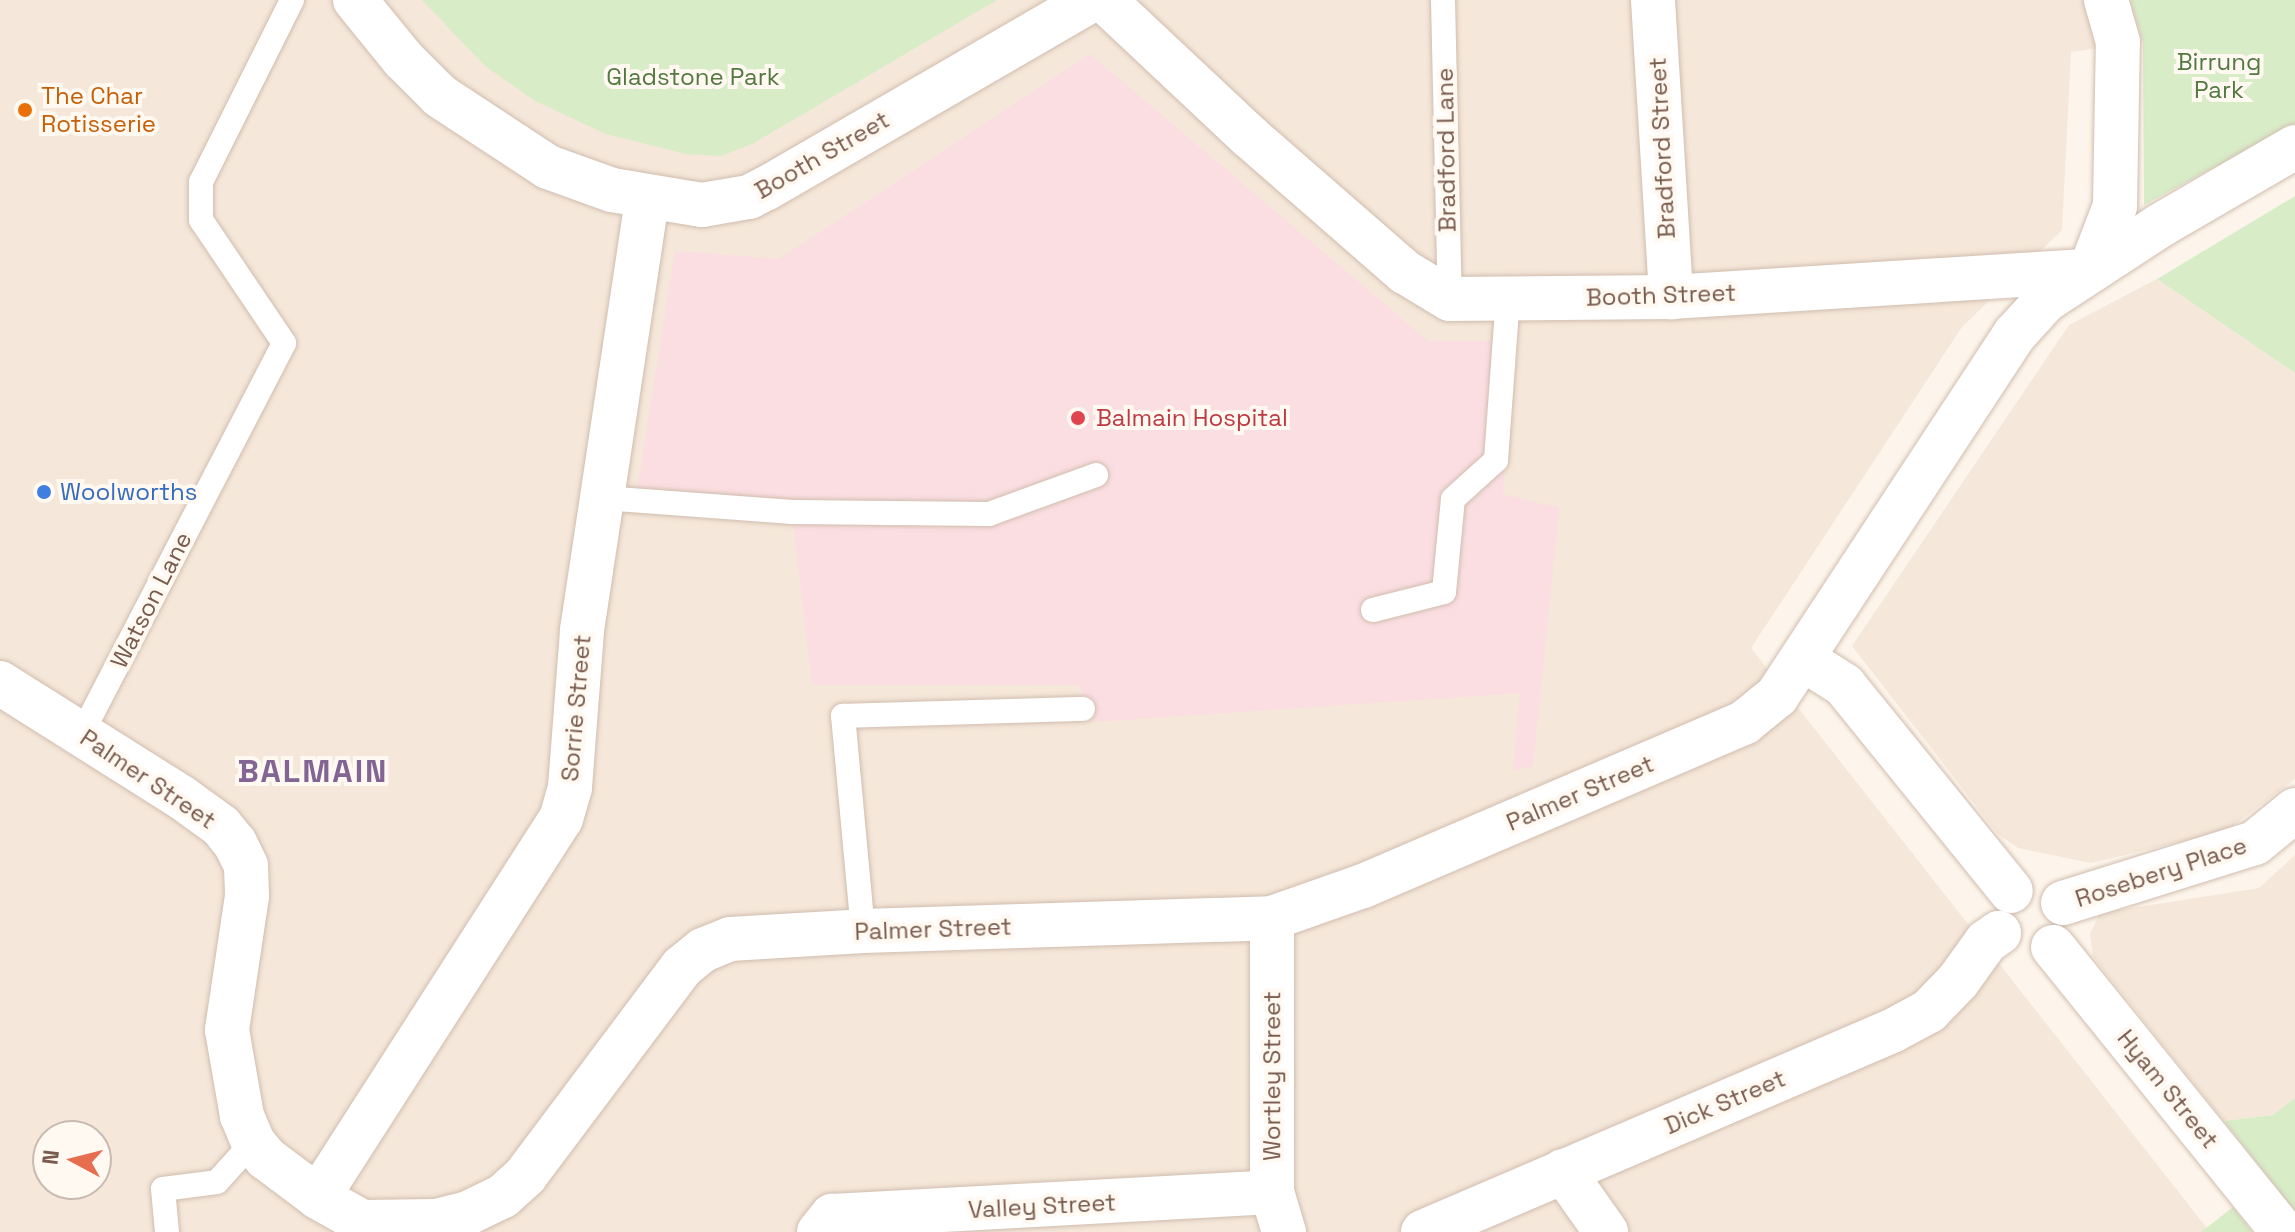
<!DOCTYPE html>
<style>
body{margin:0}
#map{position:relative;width:2295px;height:1232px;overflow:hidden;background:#fdf5eb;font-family:"Space Grotesk",sans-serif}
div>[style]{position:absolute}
.residential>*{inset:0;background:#f5e7d9}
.medical>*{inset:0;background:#fbdee2}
.green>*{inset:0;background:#d8ecc8}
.roads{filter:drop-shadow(0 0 2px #d0bdaf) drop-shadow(0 0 2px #d0bdaf)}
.service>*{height:24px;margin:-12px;padding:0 12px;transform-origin:12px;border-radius:12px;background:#fff}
.minor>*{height:44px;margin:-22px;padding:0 22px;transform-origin:22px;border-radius:22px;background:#fff}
.dots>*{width:22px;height:22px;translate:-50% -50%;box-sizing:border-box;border:4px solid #fff9f2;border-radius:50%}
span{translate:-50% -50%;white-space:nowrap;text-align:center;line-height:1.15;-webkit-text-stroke:8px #fff9f2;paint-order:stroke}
.park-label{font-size:24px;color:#537941}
.food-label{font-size:24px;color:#c56008}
.left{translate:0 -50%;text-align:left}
.street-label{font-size:24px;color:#795b4d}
.health-label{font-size:24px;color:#be3a42}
.shop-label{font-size:24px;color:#366cbe}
.district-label{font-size:32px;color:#836594;font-weight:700;letter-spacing:2px}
.north{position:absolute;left:32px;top:1120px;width:80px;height:80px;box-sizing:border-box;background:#fff9f2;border:2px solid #c9bab0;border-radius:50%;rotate:277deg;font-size:22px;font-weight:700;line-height:32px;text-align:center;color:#795b4d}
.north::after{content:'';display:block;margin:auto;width:28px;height:36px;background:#e66d50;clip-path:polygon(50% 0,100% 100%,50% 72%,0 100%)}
</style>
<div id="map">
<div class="residential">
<i style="clip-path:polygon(evenodd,0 0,2131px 0,2143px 42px,2071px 52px,2062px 230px,1962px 327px,1751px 648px,2210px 1232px,0 1232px,0 0,48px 1136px,96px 1136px,96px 1184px,48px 1184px,48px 1136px)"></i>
<i style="clip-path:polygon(2157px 279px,2295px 373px,2295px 779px,2226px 831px,2091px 863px,2018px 848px,1998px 834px,1852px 646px,2069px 325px)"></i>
<i style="clip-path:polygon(2295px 855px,2295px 1098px,2273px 1115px,2224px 1121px,2093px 957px,2090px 934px,2100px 913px,2259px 888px)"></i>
</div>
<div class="medical">
<i style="clip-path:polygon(1090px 54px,1428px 341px,1513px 341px,1503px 494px,1559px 508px,1533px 766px,1513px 771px,1520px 693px,1093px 722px,1079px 685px,812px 685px,792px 512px,636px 499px,675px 251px,779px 259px)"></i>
</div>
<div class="green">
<i style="clip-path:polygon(422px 0,997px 0,754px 143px,721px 156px,686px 154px,606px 134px,535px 101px,485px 66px)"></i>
<i style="clip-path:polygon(2131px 0,2295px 0,2295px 124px,2144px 205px,2143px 42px)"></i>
<i style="clip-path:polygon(2295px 196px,2295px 373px,2157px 279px)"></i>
<i style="clip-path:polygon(2295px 1098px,2295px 1211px,2224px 1121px,2273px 1115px)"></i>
<i style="clip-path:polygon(2233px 1207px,2252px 1232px,2201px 1232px)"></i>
</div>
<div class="roads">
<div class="service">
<i style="left:1443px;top:0;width:299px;rotate:88.7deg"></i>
<i style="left:603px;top:498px;width:190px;rotate:4.2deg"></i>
<i style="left:792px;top:512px;width:197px;rotate:0.6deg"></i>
<i style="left:989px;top:514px;width:114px;rotate:-20deg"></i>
<i style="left:1373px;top:610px;width:73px;rotate:-14.2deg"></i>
<i style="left:1444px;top:592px;width:93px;rotate:-84.5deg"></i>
<i style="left:1453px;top:499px;width:58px;rotate:-42.2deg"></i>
<i style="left:1496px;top:460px;width:162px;rotate:-85.8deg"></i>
<i style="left:81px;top:735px;width:441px;rotate:-62.6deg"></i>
<i style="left:284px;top:343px;width:148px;rotate:-124deg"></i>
<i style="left:201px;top:220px;width:38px;rotate:-90deg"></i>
<i style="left:201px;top:182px;width:203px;rotate:-63.4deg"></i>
<i style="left:863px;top:931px;width:216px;rotate:-95.3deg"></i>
<i style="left:843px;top:716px;width:240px;rotate:-1.7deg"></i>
<i style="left:167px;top:1232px;width:43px;rotate:-95.3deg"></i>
<i style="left:163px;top:1189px;width:54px;rotate:-7.4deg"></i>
<i style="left:217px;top:1182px;width:54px;rotate:-48deg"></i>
</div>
<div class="minor">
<i style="left:355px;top:0;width:76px;rotate:50.9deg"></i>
<i style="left:403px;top:59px;width:52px;rotate:45deg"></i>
<i style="left:440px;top:96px;width:129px;rotate:33.3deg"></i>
<i style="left:548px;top:167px;width:68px;rotate:19.8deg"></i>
<i style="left:612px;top:190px;width:91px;rotate:9.5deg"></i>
<i style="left:702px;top:205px;width:48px;rotate:-9.7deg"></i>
<i style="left:749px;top:197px;width:20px;rotate:-27deg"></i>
<i style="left:767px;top:188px;width:375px;rotate:-30.1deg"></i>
<i style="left:1104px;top:0;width:200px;rotate:43.2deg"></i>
<i style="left:1250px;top:137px;width:206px;rotate:41.1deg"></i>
<i style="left:1405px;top:272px;width:52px;rotate:31deg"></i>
<i style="left:1450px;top:299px;width:221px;rotate:-0.5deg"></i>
<i style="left:1671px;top:297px;width:418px;rotate:-3.6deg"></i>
<i style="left:1653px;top:0;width:298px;rotate:86.5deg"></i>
<i style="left:2090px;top:271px;width:70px;rotate:-69deg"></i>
<i style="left:2115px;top:206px;width:164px;rotate:-89deg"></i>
<i style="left:2118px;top:42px;width:44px;rotate:-105.9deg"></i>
<i style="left:1803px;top:659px;width:49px;rotate:32.4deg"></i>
<i style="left:1844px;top:685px;width:265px;rotate:51deg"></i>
<i style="left:0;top:683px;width:214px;rotate:32.2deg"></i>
<i style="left:181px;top:797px;width:49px;rotate:35.9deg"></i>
<i style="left:221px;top:826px;width:22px;rotate:51deg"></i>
<i style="left:235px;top:843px;width:25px;rotate:64deg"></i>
<i style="left:246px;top:866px;width:30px;rotate:88deg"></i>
<i style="left:247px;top:896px;width:135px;rotate:98.5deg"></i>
<i style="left:227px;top:1030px;width:87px;rotate:80.1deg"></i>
<i style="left:242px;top:1116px;width:28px;rotate:67deg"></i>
<i style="left:253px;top:1142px;width:21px;rotate:51deg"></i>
<i style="left:266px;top:1158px;width:65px;rotate:36.9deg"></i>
<i style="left:318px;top:1197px;width:51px;rotate:29.6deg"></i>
<i style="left:362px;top:1222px;width:74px;rotate:-0.8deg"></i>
<i style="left:436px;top:1221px;width:33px;rotate:-14deg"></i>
<i style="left:468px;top:1213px;width:39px;rotate:-26deg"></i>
<i style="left:503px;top:1196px;width:30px;rotate:-42deg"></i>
<i style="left:525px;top:1176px;width:261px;rotate:-53.1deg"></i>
<i style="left:682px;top:967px;width:27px;rotate:-39deg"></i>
<i style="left:703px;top:950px;width:29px;rotate:-22deg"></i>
<i style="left:730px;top:939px;width:133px;rotate:-3.4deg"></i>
<i style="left:863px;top:931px;width:409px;rotate:-1.8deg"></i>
<i style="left:1272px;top:918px;width:96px;rotate:-19.4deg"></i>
<i style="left:1363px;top:886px;width:416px;rotate:-23.2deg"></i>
<i style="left:1745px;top:722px;width:41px;rotate:-39.1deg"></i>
<i style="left:1777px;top:696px;width:433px;rotate:-56.7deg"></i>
<i style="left:2015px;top:334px;width:46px;rotate:-47.6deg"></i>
<i style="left:2046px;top:300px;width:137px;rotate:-33.1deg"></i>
<i style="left:2161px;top:225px;width:155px;rotate:-30.2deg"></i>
<i style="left:2063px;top:903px;width:201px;rotate:-17.4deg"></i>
<i style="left:2255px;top:843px;width:52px;rotate:-39.5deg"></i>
<i style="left:1272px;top:918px;width:274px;rotate:90deg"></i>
<i style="left:1272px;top:1192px;width:42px;rotate:73.3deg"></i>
<i style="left:2053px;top:947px;width:366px;rotate:51.1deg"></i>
<i style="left:1563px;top:1171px;width:75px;rotate:54.8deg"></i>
<i style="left:318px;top:1197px;width:449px;rotate:-57.3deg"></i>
<i style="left:561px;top:819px;width:33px;rotate:-74deg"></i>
<i style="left:570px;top:787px;width:157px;rotate:-85.6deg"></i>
<i style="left:582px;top:630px;width:436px;rotate:-81.4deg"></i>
<i style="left:819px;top:1232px;width:21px;rotate:-51deg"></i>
<i style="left:832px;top:1216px;width:441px;rotate:-3.1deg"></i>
<i style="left:1423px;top:1232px;width:510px;rotate:-23.2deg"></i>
<i style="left:1892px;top:1031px;width:42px;rotate:-28.4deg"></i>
<i style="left:1929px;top:1011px;width:42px;rotate:-46deg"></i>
<i style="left:1958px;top:981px;width:48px;rotate:-54.3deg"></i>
<i style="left:1986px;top:942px;width:16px;rotate:-35deg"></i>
</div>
</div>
<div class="dots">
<i style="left:25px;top:110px;background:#e8710a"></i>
<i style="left:1078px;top:418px;background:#e0444e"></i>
<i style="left:44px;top:492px;background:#3f7fe0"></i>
</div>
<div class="park-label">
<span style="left:2219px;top:76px">Birrung<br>Park</span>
<span style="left:693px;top:77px">Gladstone Park</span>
</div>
<div class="food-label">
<span class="left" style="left:41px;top:110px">The Char<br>Rotisserie</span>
</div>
<div class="street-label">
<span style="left:1662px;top:148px;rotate:-93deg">Bradford Street</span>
<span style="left:1446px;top:150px;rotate:-91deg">Bradford Lane</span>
<span style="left:822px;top:155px;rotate:-30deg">Booth Street</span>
<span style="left:1661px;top:295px;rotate:-2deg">Booth Street</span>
<span style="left:151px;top:600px;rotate:-63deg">Watson Lane</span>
<span style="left:576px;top:708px;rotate:-85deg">Sorrie Street</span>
<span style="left:148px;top:779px;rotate:34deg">Palmer Street</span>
<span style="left:1580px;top:793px;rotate:-23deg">Palmer Street</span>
<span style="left:2161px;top:872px;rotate:-18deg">Rosebery Place</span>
<span style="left:933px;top:929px;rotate:-2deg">Palmer Street</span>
<span style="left:1272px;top:1076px;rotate:-90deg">Wortley Street</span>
<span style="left:2168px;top:1089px;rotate:51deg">Hyam Street</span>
<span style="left:1725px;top:1102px;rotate:-23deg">Dick Street</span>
<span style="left:1042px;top:1206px;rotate:-3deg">Valley Street</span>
</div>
<div class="health-label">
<span class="left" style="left:1096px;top:418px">Balmain Hospital</span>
</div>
<div class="shop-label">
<span class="left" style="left:60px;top:492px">Woolworths</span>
</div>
<div class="district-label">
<span style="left:313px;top:771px">BALMAIN</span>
</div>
<div class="north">N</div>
</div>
